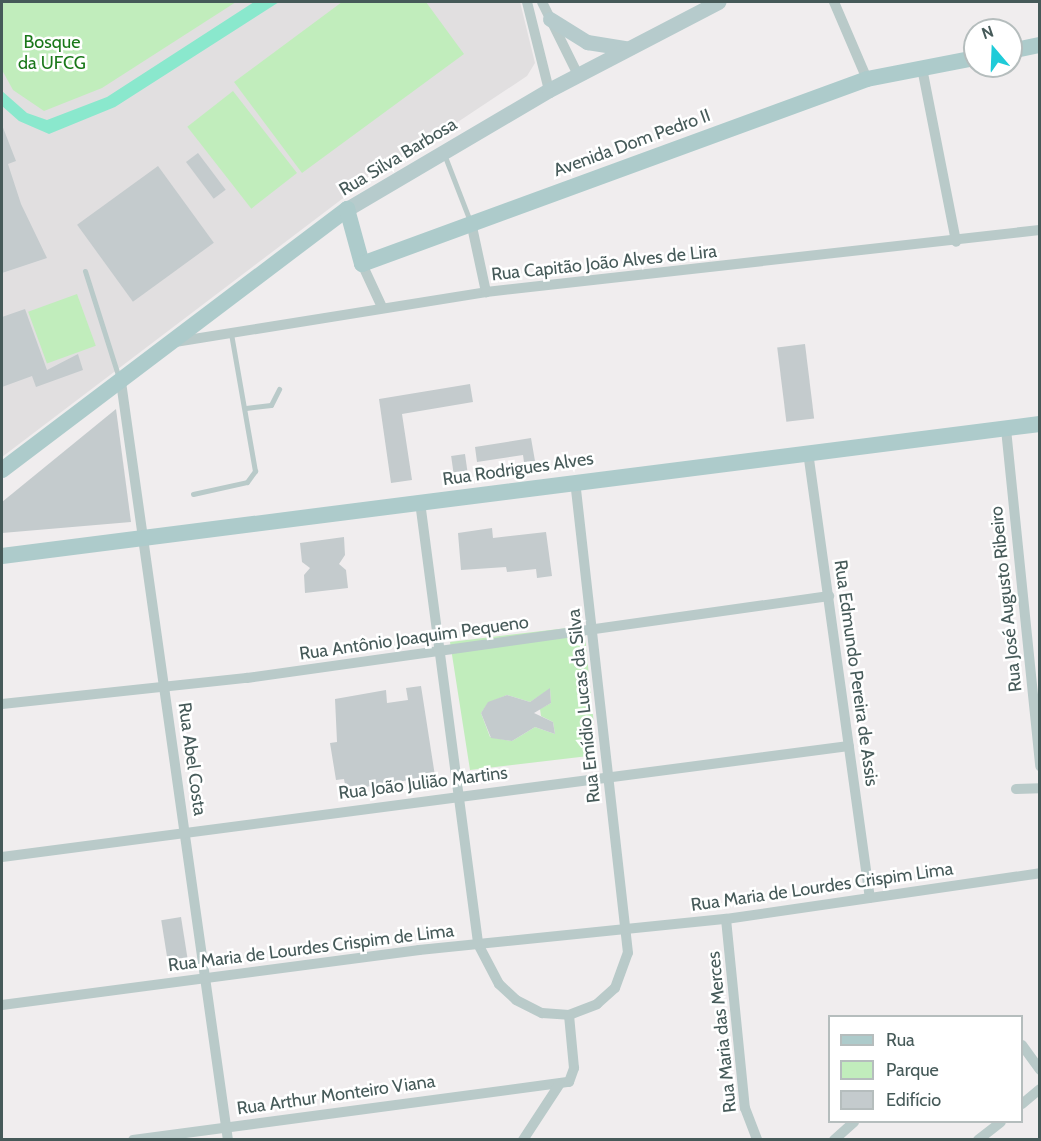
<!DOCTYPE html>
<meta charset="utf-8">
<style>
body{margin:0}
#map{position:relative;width:1041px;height:1141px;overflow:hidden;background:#f0edee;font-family:Cabin,sans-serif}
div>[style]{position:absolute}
.education>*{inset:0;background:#e1dfe0}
.green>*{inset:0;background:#c1edbc;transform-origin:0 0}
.water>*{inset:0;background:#8ae8cd}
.building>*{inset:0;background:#c4cbcd;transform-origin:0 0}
.service>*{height:5px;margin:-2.5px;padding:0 2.5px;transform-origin:2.5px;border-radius:2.5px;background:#b9cac9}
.minor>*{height:10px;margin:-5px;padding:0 5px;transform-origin:5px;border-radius:5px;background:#b9cac9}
.secondary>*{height:15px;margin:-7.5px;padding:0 7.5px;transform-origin:7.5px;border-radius:7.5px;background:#b6cbcc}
.primary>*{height:16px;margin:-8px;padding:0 8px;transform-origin:8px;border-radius:8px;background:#adcbcb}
span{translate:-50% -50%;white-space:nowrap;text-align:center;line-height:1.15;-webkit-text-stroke:5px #fff;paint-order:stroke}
.park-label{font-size:18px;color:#1a781a}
.street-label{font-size:18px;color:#465a59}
.frame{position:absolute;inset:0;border:3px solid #465a59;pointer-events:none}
.legend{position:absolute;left:828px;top:1015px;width:195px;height:108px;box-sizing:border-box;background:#fff;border:2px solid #b5bdbd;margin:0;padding:8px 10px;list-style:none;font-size:18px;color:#465a59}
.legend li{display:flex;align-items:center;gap:12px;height:30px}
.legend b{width:30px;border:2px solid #b5bdbd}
.north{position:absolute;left:963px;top:18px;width:60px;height:60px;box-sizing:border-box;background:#fff;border:2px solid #b5bdbd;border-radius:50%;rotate:341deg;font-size:16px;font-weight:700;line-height:24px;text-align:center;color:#465a59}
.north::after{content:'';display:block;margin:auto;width:21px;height:27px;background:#1fcbd8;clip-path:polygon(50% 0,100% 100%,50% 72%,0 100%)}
</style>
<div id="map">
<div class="education">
<i style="clip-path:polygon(2px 2px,520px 2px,535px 63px,527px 76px,342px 199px,2px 457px)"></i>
</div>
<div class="green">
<i style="clip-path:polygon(2px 2px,236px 2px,102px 88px,44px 111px,13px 90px,2px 70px)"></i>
<i style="clip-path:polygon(342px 2px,426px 2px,464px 54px,302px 173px,234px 82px)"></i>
<i style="left:233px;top:91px;width:104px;height:58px;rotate:52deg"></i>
<i style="left:77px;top:294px;width:55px;height:52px;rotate:70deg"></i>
<i style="clip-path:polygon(evenodd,584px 626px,597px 755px,470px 770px,450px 642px,584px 626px,550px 689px,551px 703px,540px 709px,541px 716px,553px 722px,555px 734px,535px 727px,512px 741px,490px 737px,481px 713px,488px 703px,507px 695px,530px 702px,550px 689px)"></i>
</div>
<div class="water">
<i style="clip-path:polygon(254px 2px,279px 2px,115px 107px,49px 134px,19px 121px,2px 106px,2px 91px,27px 113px,47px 120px,107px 97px)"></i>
</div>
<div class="building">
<i style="clip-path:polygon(2px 125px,16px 161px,8px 164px,21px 204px,47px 258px,2px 273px)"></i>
<i style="left:198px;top:153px;width:46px;height:15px;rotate:53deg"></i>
<i style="left:158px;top:166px;width:95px;height:100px;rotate:54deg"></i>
<i style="clip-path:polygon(25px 309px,47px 370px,78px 354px,83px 370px,36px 387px,32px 376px,2px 387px,2px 317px)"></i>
<i style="left:805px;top:344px;width:75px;height:28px;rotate:83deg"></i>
<i style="clip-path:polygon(470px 384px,473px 402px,402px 414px,412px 480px,391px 483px,379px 399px)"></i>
<i style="clip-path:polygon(116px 409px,131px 522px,2px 533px,2px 502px)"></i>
<i style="clip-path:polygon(531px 438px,535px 461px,524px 462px,523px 455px,477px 462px,475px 447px)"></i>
<i style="left:465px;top:454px;width:22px;height:14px;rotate:82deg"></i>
<i style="clip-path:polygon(492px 528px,493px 538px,546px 532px,552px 576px,537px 578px,536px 569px,507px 572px,506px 567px,461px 570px,458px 533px)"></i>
<i style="clip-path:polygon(344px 537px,345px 555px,339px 564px,346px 570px,348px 588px,305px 593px,304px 575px,310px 568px,302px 562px,300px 543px)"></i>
<i style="clip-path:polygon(421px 686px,435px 776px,346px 790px,344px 779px,336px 780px,330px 743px,337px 742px,335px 699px,386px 690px,387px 703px,408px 700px,406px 688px)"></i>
<i style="clip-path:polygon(550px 688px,551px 703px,534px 713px,553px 722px,555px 734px,535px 727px,512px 741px,491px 738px,481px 713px,488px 702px,507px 695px,530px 702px)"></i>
<i style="left:181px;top:917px;width:47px;height:20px;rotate:81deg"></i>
</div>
<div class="service">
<i style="left:444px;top:154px;width:72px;rotate:68.8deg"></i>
<i style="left:85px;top:271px;width:112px;rotate:72.4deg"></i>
<i style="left:246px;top:408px;width:25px;rotate:-7deg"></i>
<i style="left:271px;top:405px;width:18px;rotate:-63deg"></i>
<i style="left:193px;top:494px;width:55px;rotate:-12.5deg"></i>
<i style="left:247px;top:482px;width:14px;rotate:-54deg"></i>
<i style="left:255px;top:471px;width:140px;rotate:-99.9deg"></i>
</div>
<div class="minor">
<i style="left:527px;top:2px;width:91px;rotate:76deg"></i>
<i style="left:542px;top:2px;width:81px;rotate:63.7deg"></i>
<i style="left:834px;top:2px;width:84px;rotate:66.8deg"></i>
<i style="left:922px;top:68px;width:177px;rotate:78.9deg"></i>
<i style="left:471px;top:222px;width:72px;rotate:77.9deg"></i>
<i style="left:362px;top:264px;width:47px;rotate:65.1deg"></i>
<i style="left:175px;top:342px;width:315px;rotate:-9.1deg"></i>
<i style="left:486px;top:292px;width:557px;rotate:-6.39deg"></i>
<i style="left:121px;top:382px;width:766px;rotate:81.97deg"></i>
<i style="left:1006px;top:429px;width:339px;rotate:84.2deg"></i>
<i style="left:808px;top:452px;width:450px;rotate:82.1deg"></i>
<i style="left:420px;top:502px;width:446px;rotate:82.5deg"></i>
<i style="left:478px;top:944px;width:45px;rotate:62.3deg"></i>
<i style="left:499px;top:984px;width:23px;rotate:43deg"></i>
<i style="left:516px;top:1000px;width:29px;rotate:27deg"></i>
<i style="left:542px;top:1013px;width:27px;rotate:4deg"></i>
<i style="left:569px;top:1015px;width:30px;rotate:-21deg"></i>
<i style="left:597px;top:1004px;width:24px;rotate:-42deg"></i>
<i style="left:615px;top:988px;width:37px;rotate:-70deg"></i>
<i style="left:628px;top:953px;width:475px;rotate:-96.4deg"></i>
<i style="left:2px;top:704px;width:246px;rotate:-6.1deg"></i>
<i style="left:247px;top:678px;width:588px;rotate:-8.02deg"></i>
<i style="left:1016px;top:789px;width:24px;rotate:-2deg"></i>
<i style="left:2px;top:857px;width:854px;rotate:-7.47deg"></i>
<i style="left:726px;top:919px;width:190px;rotate:84.3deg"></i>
<i style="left:745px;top:1108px;width:34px;rotate:69deg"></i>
<i style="left:2px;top:1005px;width:421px;rotate:-7.5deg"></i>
<i style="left:419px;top:950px;width:309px;rotate:-5.8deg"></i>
<i style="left:726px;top:919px;width:317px;rotate:-8.3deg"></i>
<i style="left:1022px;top:1045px;width:31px;rotate:54deg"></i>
<i style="left:1022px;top:1104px;width:23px;rotate:-40deg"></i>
<i style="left:133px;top:1140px;width:440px;rotate:-7.6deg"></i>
<i style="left:569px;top:1082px;width:15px;rotate:-70deg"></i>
<i style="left:574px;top:1068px;width:53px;rotate:-95.4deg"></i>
<i style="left:523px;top:1140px;width:66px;rotate:-56.8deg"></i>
<i style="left:834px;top:1140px;width:27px;rotate:-42deg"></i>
<i style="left:978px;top:1140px;width:29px;rotate:-38deg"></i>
</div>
<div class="secondary">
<i style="left:550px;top:19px;width:44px;rotate:31.9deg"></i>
<i style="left:587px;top:42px;width:39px;rotate:9deg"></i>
<i style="left:347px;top:209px;width:234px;rotate:-30.5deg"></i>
<i style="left:549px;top:90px;width:191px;rotate:-27.5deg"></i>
</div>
<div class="primary">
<i style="left:1011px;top:51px;width:30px;rotate:-12deg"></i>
<i style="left:2px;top:470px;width:433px;rotate:-37.1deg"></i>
<i style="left:347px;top:209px;width:57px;rotate:74.7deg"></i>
<i style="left:362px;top:264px;width:538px;rotate:-20.12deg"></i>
<i style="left:867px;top:79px;width:110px;rotate:-11deg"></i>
<i style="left:2px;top:556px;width:1046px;rotate:-7.25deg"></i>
</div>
<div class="park-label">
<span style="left:52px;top:53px">Bosque<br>da UFCG</span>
</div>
<div class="street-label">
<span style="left:632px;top:143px;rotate:-20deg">Avenida Dom Pedro II</span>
<span style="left:398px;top:157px;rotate:-31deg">Rua Silva Barbosa</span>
<span style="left:604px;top:263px;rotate:-6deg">Rua Capitão João Alves de Lira</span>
<span style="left:518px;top:469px;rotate:-8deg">Rua Rodrigues Alves</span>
<span style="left:1006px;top:599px;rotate:-96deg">Rua José Augusto Ribeiro</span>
<span style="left:414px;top:638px;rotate:-8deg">Rua Antônio Joaquim Pequeno</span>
<span style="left:856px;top:673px;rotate:82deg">Rua Edmundo Pereira de Assis</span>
<span style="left:584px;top:706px;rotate:-96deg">Rua Emídio Lucas da Silva</span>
<span style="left:192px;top:759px;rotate:82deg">Rua Abel Costa</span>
<span style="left:423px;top:783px;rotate:-7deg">Rua João Julião Martins</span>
<span style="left:822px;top:887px;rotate:-8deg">Rua Maria de Lourdes Crispim Lima</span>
<span style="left:311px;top:948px;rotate:-7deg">Rua Maria de Lourdes Crispim de Lima</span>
<span style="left:722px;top:1032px;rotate:-96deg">Rua Maria das Merces</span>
<span style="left:336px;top:1095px;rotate:-8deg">Rua Arthur Monteiro Viana</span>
</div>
<div class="frame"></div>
<ul class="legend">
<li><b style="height:8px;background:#adcbcb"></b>Rua</li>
<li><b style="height:16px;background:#c1edbc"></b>Parque</li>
<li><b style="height:16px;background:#c4cbcd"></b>Edifício</li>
</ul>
<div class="north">N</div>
</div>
